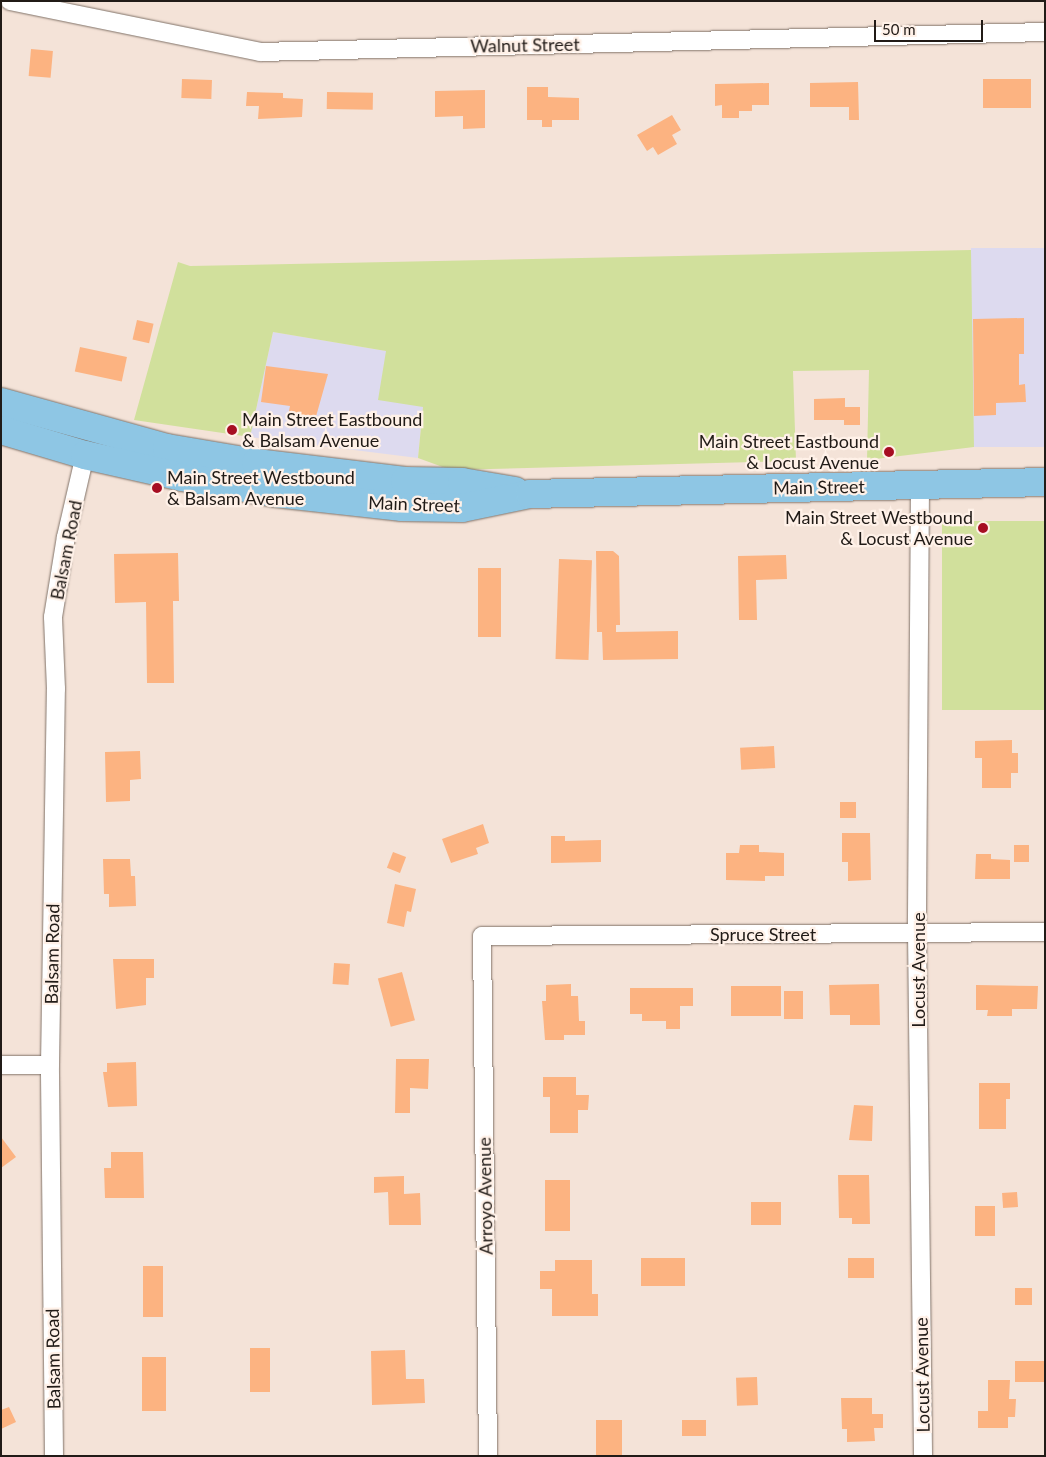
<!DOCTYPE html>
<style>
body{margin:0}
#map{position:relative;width:1046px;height:1457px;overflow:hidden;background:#f4e3d8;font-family:Lato,sans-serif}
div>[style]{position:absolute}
.commercial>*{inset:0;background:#dddaef;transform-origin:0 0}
.green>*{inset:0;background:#d1e09c;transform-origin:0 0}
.building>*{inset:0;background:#fcb381;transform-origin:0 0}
.roads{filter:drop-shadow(0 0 1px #817369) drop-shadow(0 0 1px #817369)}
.minor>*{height:18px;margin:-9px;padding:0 9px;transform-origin:9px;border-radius:9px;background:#fff}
.primary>*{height:28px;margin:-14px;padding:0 14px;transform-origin:14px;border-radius:14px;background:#8ec6e4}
.dots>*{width:14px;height:14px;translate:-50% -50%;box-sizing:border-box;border:2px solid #fff1e8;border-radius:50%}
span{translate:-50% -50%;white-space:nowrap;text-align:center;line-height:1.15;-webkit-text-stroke:4.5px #fff1e8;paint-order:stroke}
.street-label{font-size:18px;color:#211b17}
.poi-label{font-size:18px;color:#211b17}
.left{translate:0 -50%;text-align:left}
.right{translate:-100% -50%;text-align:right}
.frame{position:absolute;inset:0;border:2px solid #211b17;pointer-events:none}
.scale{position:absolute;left:874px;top:20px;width:109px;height:22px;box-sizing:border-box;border:2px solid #211b17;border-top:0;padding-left:6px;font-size:15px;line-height:18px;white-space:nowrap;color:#211b17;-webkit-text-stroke:4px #fff1e8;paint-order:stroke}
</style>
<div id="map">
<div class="commercial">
<i style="left:1045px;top:248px;width:199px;height:74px;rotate:90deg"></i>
<i style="clip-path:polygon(273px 332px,386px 351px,423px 407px,418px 458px,250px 437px)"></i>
</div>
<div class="green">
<i style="clip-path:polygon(971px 250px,974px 447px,867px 460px,869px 370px,793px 371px,796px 461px,451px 470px,418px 458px,423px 407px,378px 400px,386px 351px,273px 332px,250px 437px,134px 420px,178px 262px,190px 266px)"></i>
<i style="left:1045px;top:521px;width:189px;height:103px;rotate:90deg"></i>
</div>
<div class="building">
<i style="left:31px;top:49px;width:22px;height:27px;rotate:5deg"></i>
<i style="left:182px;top:79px;width:30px;height:19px;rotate:2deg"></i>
<i style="left:983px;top:79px;width:48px;height:29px"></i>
<i style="clip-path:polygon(858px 82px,859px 120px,849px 120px,849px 107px,810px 107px,810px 83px)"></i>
<i style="clip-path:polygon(769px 83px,769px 105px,752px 105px,752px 111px,739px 111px,739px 118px,722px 118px,722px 105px,715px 106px,715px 84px)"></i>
<i style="clip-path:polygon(527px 87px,548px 87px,548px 97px,579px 98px,579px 120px,552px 120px,552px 127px,542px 127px,542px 120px,527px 120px)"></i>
<i style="clip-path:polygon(485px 90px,485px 128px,463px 129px,463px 116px,435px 117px,435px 91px)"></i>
<i style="clip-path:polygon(247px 92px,283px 93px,283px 98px,303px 99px,302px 117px,258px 119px,259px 106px,246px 106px)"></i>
<i style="left:327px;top:92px;width:46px;height:17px;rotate:1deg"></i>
<i style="clip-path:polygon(672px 115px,681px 130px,672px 135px,677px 144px,658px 155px,653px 147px,647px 151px,637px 135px)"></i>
<i style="clip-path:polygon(1024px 318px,1024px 354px,1019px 354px,1019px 385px,1025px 384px,1026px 402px,996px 403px,996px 415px,974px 416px,973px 319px)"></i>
<i style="left:137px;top:320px;width:17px;height:20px;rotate:13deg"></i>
<i style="left:80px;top:347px;width:48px;height:25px;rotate:12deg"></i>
<i style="clip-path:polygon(266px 366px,328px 374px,315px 420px,288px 416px,290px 406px,261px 402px)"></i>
<i style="clip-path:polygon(845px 398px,845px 407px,860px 407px,860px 425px,844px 425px,844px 420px,814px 420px,814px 399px)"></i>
<i style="clip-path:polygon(596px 551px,613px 551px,619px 556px,620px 625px,616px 625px,616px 632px,678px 631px,678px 659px,603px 660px,602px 632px,597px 632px)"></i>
<i style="clip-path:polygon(178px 553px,179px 601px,173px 601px,174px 683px,147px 683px,146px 602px,115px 603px,114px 554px)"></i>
<i style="clip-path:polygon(786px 555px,787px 579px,756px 580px,757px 620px,739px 620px,738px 556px)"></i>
<i style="left:559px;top:559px;width:33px;height:100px;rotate:2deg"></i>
<i style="left:478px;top:568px;width:23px;height:69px"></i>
<i style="clip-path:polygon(1012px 740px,1012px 753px,1018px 753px,1018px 773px,1011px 773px,1011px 788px,982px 788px,982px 758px,975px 758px,975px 741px)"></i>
<i style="left:774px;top:746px;width:22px;height:34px;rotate:87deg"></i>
<i style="clip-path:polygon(140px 751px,141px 779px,130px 780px,130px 801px,106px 802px,105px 752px)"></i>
<i style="left:840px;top:802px;width:16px;height:16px"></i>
<i style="clip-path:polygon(483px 824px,489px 843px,476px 848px,478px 854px,451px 863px,442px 839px)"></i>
<i style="clip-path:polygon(842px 833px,870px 833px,871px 880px,848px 881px,848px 862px,842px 862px)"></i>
<i style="clip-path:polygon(551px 836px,565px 836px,565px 841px,601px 840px,601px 862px,551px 863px)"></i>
<i style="clip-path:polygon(740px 845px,759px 845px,759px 852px,784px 853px,784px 876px,765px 876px,765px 881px,726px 880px,726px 853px,739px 853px)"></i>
<i style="left:1014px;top:845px;width:15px;height:17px"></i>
<i style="left:393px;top:852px;width:14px;height:17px;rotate:21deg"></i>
<i style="clip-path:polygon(976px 854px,991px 854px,991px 859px,1010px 860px,1010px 879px,975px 879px)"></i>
<i style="clip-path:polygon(103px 859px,130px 859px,131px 876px,135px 876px,136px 906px,109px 907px,109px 894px,104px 894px)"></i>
<i style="clip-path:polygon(395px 884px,416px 889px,411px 912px,407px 911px,404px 927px,387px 923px)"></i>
<i style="clip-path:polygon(113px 959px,154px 959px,154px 978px,146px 978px,146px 1005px,116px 1009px)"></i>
<i style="left:334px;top:963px;width:16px;height:21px;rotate:4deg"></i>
<i style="left:402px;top:972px;width:50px;height:25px;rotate:75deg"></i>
<i style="clip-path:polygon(571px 984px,571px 996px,578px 996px,579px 1021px,585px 1021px,585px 1035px,564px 1035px,564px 1040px,545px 1040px,542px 1001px,546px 1001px,546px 985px)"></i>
<i style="clip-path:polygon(879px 984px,880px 1025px,850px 1025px,850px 1015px,830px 1015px,829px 985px)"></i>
<i style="clip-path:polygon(976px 985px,1038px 986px,1037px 1009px,1012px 1009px,1012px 1016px,987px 1016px,988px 1010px,976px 1010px)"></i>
<i style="left:731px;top:986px;width:50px;height:30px"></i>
<i style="clip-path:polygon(630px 988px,693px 988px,693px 1006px,680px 1006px,680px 1029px,666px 1029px,666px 1021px,642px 1021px,642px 1014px,630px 1014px)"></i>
<i style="left:784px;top:991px;width:19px;height:28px"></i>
<i style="clip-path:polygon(396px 1059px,429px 1059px,428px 1089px,410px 1088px,410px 1113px,395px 1113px)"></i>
<i style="clip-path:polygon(136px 1062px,137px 1106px,108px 1107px,103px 1072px,107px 1072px,107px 1063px)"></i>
<i style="clip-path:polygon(543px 1077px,576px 1077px,576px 1095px,589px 1095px,588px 1110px,578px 1110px,578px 1133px,550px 1133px,550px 1097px,543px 1097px)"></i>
<i style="clip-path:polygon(979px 1083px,1010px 1083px,1010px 1099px,1006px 1099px,1006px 1129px,979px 1129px)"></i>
<i style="clip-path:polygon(854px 1105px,873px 1106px,872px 1141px,849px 1140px)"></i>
<i style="clip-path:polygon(1px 1137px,16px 1157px,1px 1168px)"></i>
<i style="clip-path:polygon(111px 1152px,143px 1152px,144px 1198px,105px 1198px,104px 1168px,111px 1168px)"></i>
<i style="clip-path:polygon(838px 1175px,869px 1175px,870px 1224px,852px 1224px,852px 1218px,839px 1218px)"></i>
<i style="clip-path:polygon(404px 1176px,404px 1194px,420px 1193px,421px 1225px,389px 1225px,388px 1192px,374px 1193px,374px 1177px)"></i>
<i style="left:545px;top:1180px;width:25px;height:51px"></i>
<i style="left:1017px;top:1192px;width:15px;height:15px;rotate:86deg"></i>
<i style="left:781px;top:1202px;width:23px;height:30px;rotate:90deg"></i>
<i style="left:975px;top:1206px;width:20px;height:30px"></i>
<i style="left:641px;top:1258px;width:44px;height:28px"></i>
<i style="left:848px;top:1258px;width:26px;height:20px"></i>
<i style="clip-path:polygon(555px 1260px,592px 1260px,592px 1294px,598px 1294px,598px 1316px,552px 1316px,552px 1289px,540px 1289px,540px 1271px,555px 1271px)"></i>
<i style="left:143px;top:1266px;width:20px;height:51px"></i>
<i style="left:1015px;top:1288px;width:17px;height:17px"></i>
<i style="left:250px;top:1348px;width:20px;height:44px"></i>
<i style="clip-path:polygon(405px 1350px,406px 1379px,424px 1379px,425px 1403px,372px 1405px,371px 1351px)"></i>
<i style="left:142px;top:1357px;width:24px;height:54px"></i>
<i style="left:1015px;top:1361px;width:30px;height:21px"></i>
<i style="left:757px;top:1377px;width:28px;height:21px;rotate:88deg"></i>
<i style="clip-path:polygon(988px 1380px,1010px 1380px,1009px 1399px,1016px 1399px,1015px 1417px,1008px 1417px,1008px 1428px,978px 1428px,978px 1411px,988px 1411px)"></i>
<i style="clip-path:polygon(841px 1398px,872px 1398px,872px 1414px,883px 1414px,883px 1428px,874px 1428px,875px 1441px,847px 1442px,847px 1429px,842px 1429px)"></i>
<i style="clip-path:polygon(9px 1407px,16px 1422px,1px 1429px,1px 1410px)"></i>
<i style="left:596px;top:1420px;width:26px;height:36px"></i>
<i style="left:682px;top:1420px;width:24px;height:16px"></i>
</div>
<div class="roads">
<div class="minor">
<i style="left:10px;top:1px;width:255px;rotate:11.5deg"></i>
<i style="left:260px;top:52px;width:785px;rotate:-1.46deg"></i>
<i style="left:920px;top:485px;width:447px;rotate:90.4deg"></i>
<i style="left:917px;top:932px;width:524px;rotate:89.34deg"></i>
<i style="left:1px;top:1065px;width:49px"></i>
<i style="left:54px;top:1456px;width:391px;rotate:-90.6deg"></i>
<i style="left:50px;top:1065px;width:376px;rotate:-89.1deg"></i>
<i style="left:56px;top:689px;width:72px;rotate:-92.4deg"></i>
<i style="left:53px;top:617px;width:81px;rotate:-80.8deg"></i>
<i style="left:66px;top:537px;width:84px;rotate:-77deg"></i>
<i style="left:488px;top:1456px;width:520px;rotate:-90.66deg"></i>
<i style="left:482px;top:936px;width:563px;rotate:-0.41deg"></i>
</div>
<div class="primary">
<i style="left:1px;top:402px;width:172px;rotate:15.5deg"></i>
<i style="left:167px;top:448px;width:90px;rotate:9.6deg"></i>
<i style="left:256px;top:463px;width:150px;rotate:6.9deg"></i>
<i style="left:405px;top:481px;width:57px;rotate:1deg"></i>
<i style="left:462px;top:482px;width:54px;rotate:9.6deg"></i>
<i style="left:1px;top:430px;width:88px;rotate:16.6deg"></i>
<i style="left:85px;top:455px;width:99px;rotate:12.8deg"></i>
<i style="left:182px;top:477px;width:94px;rotate:9.8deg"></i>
<i style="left:275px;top:493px;width:128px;rotate:6.3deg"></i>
<i style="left:402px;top:507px;width:60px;rotate:1deg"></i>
<i style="left:462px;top:508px;width:69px;rotate:-11.6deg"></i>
<i style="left:530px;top:494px;width:515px;rotate:-1.33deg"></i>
</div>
</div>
<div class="dots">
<i style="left:232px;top:430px;background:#a60e22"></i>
<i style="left:889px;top:452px;background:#a60e22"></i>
<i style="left:157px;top:488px;background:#a60e22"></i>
<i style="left:983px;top:528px;background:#a60e22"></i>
</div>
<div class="street-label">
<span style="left:525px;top:45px;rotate:-1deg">Walnut Street</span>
<span style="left:819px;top:487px;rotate:-1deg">Main Street</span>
<span style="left:414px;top:504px;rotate:2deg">Main Street</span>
<span style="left:66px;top:550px;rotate:-79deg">Balsam Road</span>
<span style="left:763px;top:934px">Spruce Street</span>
<span style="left:52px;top:954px;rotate:-89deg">Balsam Road</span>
<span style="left:918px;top:970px;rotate:-90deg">Locust Avenue</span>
<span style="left:485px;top:1196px;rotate:-91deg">Arroyo Avenue</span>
<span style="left:53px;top:1359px;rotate:-91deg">Balsam Road</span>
<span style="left:922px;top:1375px;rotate:-91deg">Locust Avenue</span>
</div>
<div class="poi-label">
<span class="left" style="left:242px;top:430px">Main Street Eastbound<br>&amp; Balsam Avenue</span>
<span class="right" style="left:879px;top:452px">Main Street Eastbound<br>&amp; Locust Avenue</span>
<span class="left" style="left:167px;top:488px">Main Street Westbound<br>&amp; Balsam Avenue</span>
<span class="right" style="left:973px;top:528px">Main Street Westbound<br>&amp; Locust Avenue</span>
</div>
<div class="frame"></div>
<div class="scale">50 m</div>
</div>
